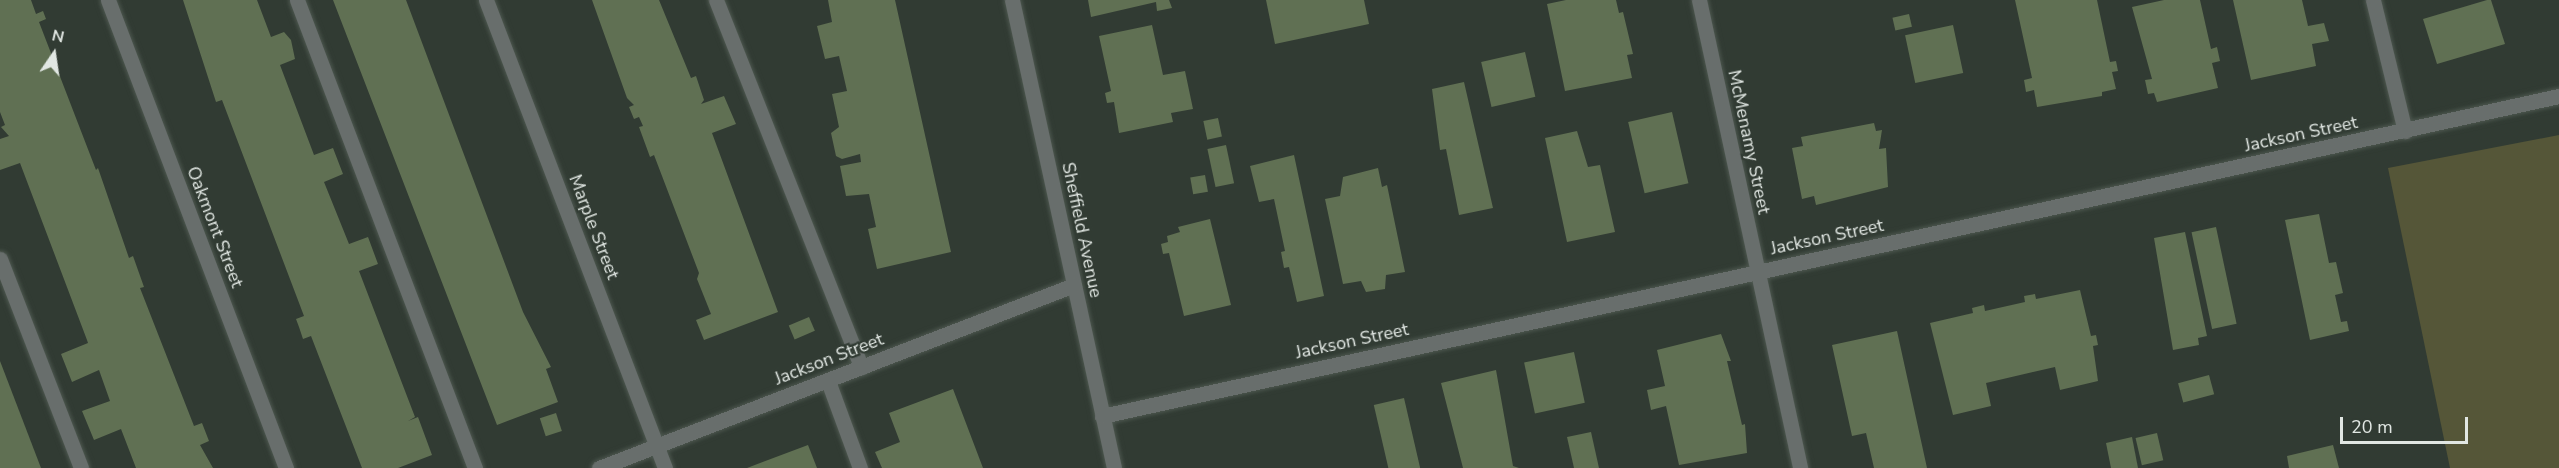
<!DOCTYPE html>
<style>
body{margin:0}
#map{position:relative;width:2559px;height:468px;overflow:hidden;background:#313b33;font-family:"Nunito Sans",sans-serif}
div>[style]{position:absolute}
.green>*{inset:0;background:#555638}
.building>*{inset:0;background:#607053;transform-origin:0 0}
.roads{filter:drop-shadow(0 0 2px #4d574f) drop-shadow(0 0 2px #4d574f)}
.service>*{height:15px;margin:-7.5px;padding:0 7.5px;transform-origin:7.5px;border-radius:7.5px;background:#686e6c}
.minor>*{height:15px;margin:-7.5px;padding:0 7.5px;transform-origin:7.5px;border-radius:7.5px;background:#686e6c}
span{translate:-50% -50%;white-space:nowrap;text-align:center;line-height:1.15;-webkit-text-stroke:4.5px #313b33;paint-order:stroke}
.street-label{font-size:18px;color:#e1e7e3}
.north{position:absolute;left:24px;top:24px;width:60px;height:60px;-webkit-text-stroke:4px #313b33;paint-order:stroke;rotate:13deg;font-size:16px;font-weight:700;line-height:24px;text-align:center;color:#e1e7e3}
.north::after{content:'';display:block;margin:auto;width:21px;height:27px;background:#e1e7e3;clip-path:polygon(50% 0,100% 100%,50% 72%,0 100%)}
.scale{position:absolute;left:2340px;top:417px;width:128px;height:27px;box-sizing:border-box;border:3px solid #e1e7e3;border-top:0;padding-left:8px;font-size:18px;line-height:21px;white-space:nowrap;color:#e1e7e3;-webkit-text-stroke:4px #313b33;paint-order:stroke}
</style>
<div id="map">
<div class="green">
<i style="clip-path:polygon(2559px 135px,2559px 468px,2450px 468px,2388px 168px)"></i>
</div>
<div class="building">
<i style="clip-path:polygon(0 0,31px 0,36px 14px,43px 11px,46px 19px,39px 22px,96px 170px,98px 168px,129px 258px,133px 256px,144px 287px,140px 288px,194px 426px,202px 423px,209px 441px,200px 445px,213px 468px,136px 468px,121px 429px,94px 440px,82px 411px,110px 401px,99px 370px,72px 382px,61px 354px,88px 343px,87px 340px,20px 163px,0 170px,0 139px,9px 136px,1px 127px,5px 125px,0 112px)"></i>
<i style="clip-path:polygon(183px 0,257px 0,271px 37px,284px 32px,291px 40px,295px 59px,280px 65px,314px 155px,333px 148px,343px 174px,324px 182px,349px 244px,368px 237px,378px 264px,359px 271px,415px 417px,408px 421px,418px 417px,432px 455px,398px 468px,362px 468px,311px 336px,303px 339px,299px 327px,296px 319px,304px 316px,222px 100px,216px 102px)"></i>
<i style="clip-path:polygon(333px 0,406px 0,523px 312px,551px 367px,546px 369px,558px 402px,497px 425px)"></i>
<i style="clip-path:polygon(592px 0,659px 0,691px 78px,696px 76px,704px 100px,701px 104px,724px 96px,736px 124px,712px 133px,778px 312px,704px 340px,696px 320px,711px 314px,697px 279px,699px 273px,654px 155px,650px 157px,639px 127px,643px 126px,639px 117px,634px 119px,629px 107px,634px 105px,627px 98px)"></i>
<i style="clip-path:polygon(828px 0,895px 0,951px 252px,877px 269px,868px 229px,876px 227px,869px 194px,846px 196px,840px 166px,861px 162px,860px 154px,842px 159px,836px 156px,831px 133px,839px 127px,832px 94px,847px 91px,839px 56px,825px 59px,817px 26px,832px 22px)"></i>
<i style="clip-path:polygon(1088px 0,1169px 0,1172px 8px,1157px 11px,1156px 2px,1091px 17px)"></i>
<i style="clip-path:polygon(1266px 0,1364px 0,1369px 24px,1275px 44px)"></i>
<i style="clip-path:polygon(1566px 0,1616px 0,1619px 13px,1623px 12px,1633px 54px,1627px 55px,1632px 78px,1565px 91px,1547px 4px)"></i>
<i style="clip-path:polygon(2015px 0,2097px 0,2110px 62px,2116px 61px,2118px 71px,2112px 72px,2116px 89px,2102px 92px,2102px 96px,2037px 107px,2034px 90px,2026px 92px,2024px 80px,2032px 78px)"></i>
<i style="clip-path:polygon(2164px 0,2200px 0,2211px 49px,2217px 47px,2220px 61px,2212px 63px,2218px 88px,2157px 102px,2154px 93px,2148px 94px,2145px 80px,2152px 79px,2132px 7px)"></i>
<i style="clip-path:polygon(2233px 0,2302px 0,2308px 26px,2324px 23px,2329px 41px,2312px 44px,2316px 66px,2251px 80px)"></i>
<i style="clip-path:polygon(2487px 0,2491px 0,2505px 44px,2437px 64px,2423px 19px)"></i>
<i style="left:1909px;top:14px;width:13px;height:17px;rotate:77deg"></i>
<i style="clip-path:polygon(1152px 25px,1163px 75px,1185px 71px,1193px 109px,1171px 113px,1173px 122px,1119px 133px,1114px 102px,1107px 103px,1105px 93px,1111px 91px,1099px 36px)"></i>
<i style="left:1953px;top:25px;width:49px;height:49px;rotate:78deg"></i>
<i style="left:1525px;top:52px;width:46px;height:45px;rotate:77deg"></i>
<i style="clip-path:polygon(1464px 82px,1493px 208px,1459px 215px,1446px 149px,1440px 150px,1432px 89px)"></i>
<i style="left:1672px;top:112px;width:73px;height:45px;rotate:77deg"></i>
<i style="left:1218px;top:118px;width:19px;height:15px;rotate:78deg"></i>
<i style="clip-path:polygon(1874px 123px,1876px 131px,1882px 130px,1879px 149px,1886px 148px,1888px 187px,1816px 205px,1814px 196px,1802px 199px,1792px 148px,1803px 146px,1801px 137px)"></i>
<i style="clip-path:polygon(1577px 131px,1588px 167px,1600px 165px,1615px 232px,1567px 242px,1545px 138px)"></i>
<i style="left:1226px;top:145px;width:39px;height:19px;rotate:78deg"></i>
<i style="clip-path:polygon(1294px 155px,1324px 296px,1297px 302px,1289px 267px,1284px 268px,1281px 252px,1285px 251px,1274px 199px,1259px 202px,1250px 166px)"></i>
<i style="clip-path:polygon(1378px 168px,1382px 187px,1387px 185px,1405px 272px,1386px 275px,1385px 289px,1366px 292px,1361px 281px,1343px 284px,1325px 199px,1340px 196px,1343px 177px)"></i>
<i style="left:1205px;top:175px;width:17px;height:15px;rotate:80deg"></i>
<i style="clip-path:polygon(2319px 214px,2329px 263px,2336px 262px,2343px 293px,2335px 295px,2341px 322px,2347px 321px,2349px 331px,2310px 340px,2285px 220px)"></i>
<i style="clip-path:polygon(1210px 219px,1231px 305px,1184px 316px,1169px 253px,1163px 254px,1161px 244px,1168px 242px,1167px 236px,1180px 232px,1178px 227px)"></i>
<i style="left:2216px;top:227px;width:99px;height:25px;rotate:78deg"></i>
<i style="clip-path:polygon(2185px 232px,2207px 336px,2198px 338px,2199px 345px,2173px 350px,2154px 238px)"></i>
<i style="clip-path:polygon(2080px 290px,2091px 336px,2096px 335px,2098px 345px,2093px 346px,2098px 381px,2060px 390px,2055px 367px,1986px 383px,1991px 406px,1953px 415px,1930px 323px,1973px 313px,1972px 308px,1984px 305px,1985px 311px,2025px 302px,2024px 296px,2035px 294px,2036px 299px)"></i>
<i style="left:809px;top:317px;width:15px;height:22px;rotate:67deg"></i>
<i style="clip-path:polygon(1897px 331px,1927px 468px,1874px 468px,1866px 433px,1852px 436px,1832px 345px)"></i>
<i style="clip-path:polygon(1721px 334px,1731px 361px,1727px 361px,1742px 425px,1745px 424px,1747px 453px,1679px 465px,1666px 406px,1651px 410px,1647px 390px,1665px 386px,1657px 350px)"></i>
<i style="left:1574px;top:352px;width:52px;height:51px;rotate:78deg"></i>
<i style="clip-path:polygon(0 361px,41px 468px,0 468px)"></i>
<i style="clip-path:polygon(1496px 370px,1513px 466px,1519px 468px,1463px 468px,1441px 383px)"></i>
<i style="left:2209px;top:375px;width:20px;height:32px;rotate:75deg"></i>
<i style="clip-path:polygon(953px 389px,983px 468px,882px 468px,875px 452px,900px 442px,889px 413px)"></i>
<i style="left:1404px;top:398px;width:72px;height:31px;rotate:77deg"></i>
<i style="left:556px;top:413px;width:19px;height:17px;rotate:72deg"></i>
<i style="clip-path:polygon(1591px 432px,1599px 468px,1574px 468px,1567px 437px)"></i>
<i style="left:2157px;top:433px;width:28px;height:22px;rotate:77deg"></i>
<i style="clip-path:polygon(2132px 437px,2138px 468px,2111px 468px,2106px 443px)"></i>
<i style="clip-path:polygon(808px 445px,817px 468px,747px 468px)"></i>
<i style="clip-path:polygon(2333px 445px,2339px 468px,2289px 468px,2287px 456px)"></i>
</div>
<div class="roads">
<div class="service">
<i style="left:297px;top:0;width:501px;rotate:69.18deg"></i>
<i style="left:716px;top:0;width:395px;rotate:68.4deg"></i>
<i style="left:0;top:259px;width:224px;rotate:68.8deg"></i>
<i style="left:828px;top:381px;width:93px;rotate:69.8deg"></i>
</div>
<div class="minor">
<i style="left:108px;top:0;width:501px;rotate:69.18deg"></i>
<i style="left:486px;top:0;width:501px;rotate:69.07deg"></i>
<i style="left:1012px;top:0;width:479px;rotate:77.7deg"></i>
<i style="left:1699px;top:0;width:479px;rotate:77.8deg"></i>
<i style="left:2373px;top:0;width:135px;rotate:76.3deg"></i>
<i style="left:1102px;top:416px;width:1492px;rotate:-12.39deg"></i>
<i style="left:599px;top:468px;width:509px;rotate:-21.07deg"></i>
</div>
</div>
<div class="street-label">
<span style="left:2301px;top:134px;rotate:-12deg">Jackson Street</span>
<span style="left:1749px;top:142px;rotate:78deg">McMenamy Street</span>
<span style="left:215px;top:227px;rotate:69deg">Oakmont Street</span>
<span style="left:594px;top:227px;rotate:69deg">Marple Street</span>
<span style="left:1082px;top:230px;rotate:78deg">Sheffield Avenue</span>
<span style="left:1827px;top:237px;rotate:-12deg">Jackson Street</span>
<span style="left:1352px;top:341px;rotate:-12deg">Jackson Street</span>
<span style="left:829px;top:359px;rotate:-21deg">Jackson Street</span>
</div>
<div class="north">N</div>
<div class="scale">20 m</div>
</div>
